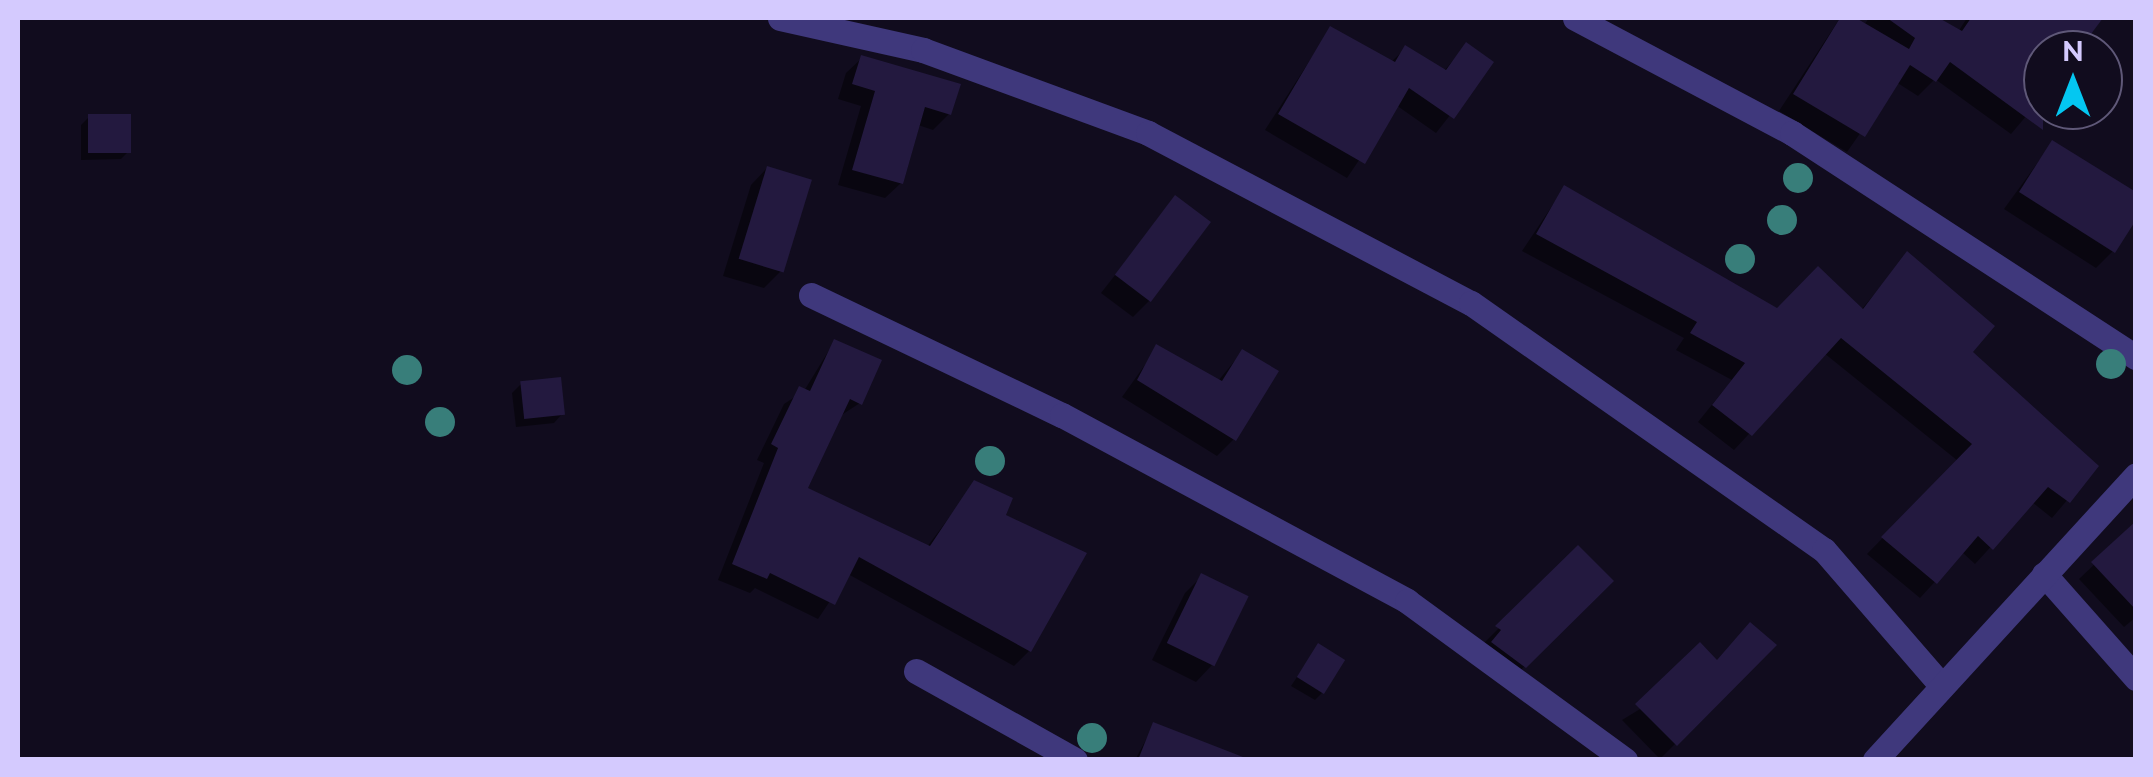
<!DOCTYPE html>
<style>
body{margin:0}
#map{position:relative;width:2153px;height:777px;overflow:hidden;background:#110c1e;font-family:Raleway,sans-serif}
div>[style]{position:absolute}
.shadow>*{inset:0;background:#0007;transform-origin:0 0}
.building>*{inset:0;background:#23193f;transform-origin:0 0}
.street>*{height:25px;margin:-12.5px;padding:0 12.5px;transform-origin:12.5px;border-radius:12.5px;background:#3f387c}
.trees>*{width:30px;height:30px;margin:-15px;border-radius:50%;background:#387e7a}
span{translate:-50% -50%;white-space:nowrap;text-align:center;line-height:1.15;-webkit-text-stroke:8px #110c1e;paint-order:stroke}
.frame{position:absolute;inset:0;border:20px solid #d4cafe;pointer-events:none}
.north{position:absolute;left:2023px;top:30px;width:100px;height:100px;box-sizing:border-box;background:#110c1e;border:2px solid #5f5878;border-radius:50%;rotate:0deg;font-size:28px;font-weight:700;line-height:40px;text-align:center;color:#d4cafe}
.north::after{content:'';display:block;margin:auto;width:35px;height:45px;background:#04c7f1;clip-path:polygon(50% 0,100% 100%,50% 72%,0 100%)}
</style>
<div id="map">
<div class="shadow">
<i style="clip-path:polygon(1840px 18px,1864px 25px,1869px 18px,1934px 18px,1958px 32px,1967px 18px,2086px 18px,2095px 24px,2076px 50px,2043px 50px,2043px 96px,2011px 134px,1935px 79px,1918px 96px,1896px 82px,1847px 152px,1779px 111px)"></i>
<i style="clip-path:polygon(1330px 29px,1391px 62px,1406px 48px,1444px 71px,1466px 45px,1491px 63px,1436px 133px,1396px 105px,1347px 178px,1265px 130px)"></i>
<i style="clip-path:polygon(862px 58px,949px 114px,933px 130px,918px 125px,901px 183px,885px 198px,838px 185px,861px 106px,838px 99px,846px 73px)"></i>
<i style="clip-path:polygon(89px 117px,129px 151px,121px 159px,81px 160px,81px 125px)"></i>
<i style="clip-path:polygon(2052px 143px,2113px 251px,2096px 268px,2004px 209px)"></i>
<i style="clip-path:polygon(767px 168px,781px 271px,764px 288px,723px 276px,751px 185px)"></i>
<i style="clip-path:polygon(1564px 188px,1777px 311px,1861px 310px,1907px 255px,1970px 353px,2096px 466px,2052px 518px,2032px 502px,1975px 564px,1962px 552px,1920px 598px,1867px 554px,1958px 461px,1824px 353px,1734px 450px,1698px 422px,1732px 380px,1676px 350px,1684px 338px,1522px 251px)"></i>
<i style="clip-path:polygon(1175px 199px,1150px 300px,1133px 317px,1101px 293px)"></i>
<i style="clip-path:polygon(834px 342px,860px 403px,840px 416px,805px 490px,927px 547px,975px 483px,1002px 516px,1029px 651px,1014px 666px,848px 574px,818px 619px,755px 588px,750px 593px,718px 580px,764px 463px,757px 460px,784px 404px,804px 391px)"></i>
<i style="clip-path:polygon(1157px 348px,1218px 381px,1242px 352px,1234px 439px,1217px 456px,1122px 397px)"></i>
<i style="clip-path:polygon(521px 384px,562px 414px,554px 423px,516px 427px,512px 393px)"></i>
<i style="clip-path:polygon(2136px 525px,2136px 617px,2124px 627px,2079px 579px)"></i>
<i style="left:1578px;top:549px;width:45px;height:136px;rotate:45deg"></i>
<i style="clip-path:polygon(1202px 576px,1212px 665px,1196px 682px,1152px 660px,1185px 593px)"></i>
<i style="clip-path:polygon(1773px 645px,1660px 759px,1622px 720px,1716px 663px)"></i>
<i style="clip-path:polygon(1318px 646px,1323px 692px,1315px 700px,1291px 686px)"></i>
<i style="clip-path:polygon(1154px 725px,1182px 760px,1135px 760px)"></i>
</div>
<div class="building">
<i style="clip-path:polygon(1840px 18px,1856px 18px,1909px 49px,1915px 38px,1887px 18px,1939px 18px,1962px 31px,1971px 18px,2103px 18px,2079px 50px,2043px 50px,2043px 130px,1950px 62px,1936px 82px,1910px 65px,1865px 137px,1793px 94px)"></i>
<i style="clip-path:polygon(1330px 26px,1395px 62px,1405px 45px,1446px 70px,1466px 42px,1494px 62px,1454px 119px,1409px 88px,1365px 164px,1278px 114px)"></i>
<i style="clip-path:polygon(861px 55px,961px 84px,951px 115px,925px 107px,903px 184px,852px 170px,875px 91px,852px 84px)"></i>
<i style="left:88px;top:114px;width:43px;height:39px"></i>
<i style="clip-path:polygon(2052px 140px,2136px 192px,2136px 220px,2115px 253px,2019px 192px)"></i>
<i style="left:767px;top:166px;width:47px;height:97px;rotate:17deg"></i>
<i style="clip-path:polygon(1564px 185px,1777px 308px,1818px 266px,1863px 309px,1907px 251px,1995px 326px,1973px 352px,2099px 466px,2070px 503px,2048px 487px,1993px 550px,1978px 536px,1937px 584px,1881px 537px,1972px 444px,1841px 338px,1752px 436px,1712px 405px,1745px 363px,1690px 333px,1697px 322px,1536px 234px)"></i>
<i style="left:1175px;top:195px;width:45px;height:100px;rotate:37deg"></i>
<i style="clip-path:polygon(834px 339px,882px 360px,862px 405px,850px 399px,808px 488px,930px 546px,974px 480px,1013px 498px,1006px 515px,1087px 553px,1031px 652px,859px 557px,835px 605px,770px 573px,767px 579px,732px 564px,778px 448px,771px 444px,799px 386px,810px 391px)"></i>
<i style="clip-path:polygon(1156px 344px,1222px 381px,1242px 349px,1279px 371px,1236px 441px,1137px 380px)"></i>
<i style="left:561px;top:377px;width:38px;height:41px;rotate:84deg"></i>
<i style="clip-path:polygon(2136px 521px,2136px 610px,2091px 562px)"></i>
<i style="clip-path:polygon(1578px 545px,1614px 581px,1526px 668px,1491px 642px,1501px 630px,1495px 626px)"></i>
<i style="left:1201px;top:573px;width:53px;height:78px;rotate:26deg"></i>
<i style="clip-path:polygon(1750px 622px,1777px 645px,1677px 746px,1635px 704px,1700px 642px,1717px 660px)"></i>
<i style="left:1318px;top:643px;width:32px;height:40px;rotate:32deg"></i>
<i style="clip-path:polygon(1153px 722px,1243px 757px,1242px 760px,1138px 760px)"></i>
</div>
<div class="street">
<i style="left:780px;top:18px;width:147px;rotate:12.6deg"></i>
<i style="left:923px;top:50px;width:240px;rotate:20.2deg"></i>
<i style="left:1148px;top:133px;width:365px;rotate:27.8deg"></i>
<i style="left:1471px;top:303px;width:431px;rotate:35deg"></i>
<i style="left:1824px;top:550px;width:180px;rotate:49.1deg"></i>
<i style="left:1575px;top:18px;width:246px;rotate:27.9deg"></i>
<i style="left:1792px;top:133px;width:411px;rotate:33.1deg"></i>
<i style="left:811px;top:295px;width:278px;rotate:25.6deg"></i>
<i style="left:1062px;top:415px;width:392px;rotate:28.3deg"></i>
<i style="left:1407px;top:601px;width:270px;rotate:36.1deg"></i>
<i style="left:2044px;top:574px;width:139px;rotate:48.5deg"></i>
<i style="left:916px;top:671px;width:182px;rotate:29.2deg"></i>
<i style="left:1875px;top:760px;width:386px;rotate:-47.5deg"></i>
</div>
<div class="trees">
<i style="left:1798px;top:178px"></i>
<i style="left:1782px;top:220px"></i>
<i style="left:1740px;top:259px"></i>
<i style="left:2111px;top:364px"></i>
<i style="left:407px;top:370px"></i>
<i style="left:440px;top:422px"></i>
<i style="left:990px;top:461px"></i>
<i style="left:1092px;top:738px"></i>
</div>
<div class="frame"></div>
<div class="north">N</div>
</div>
